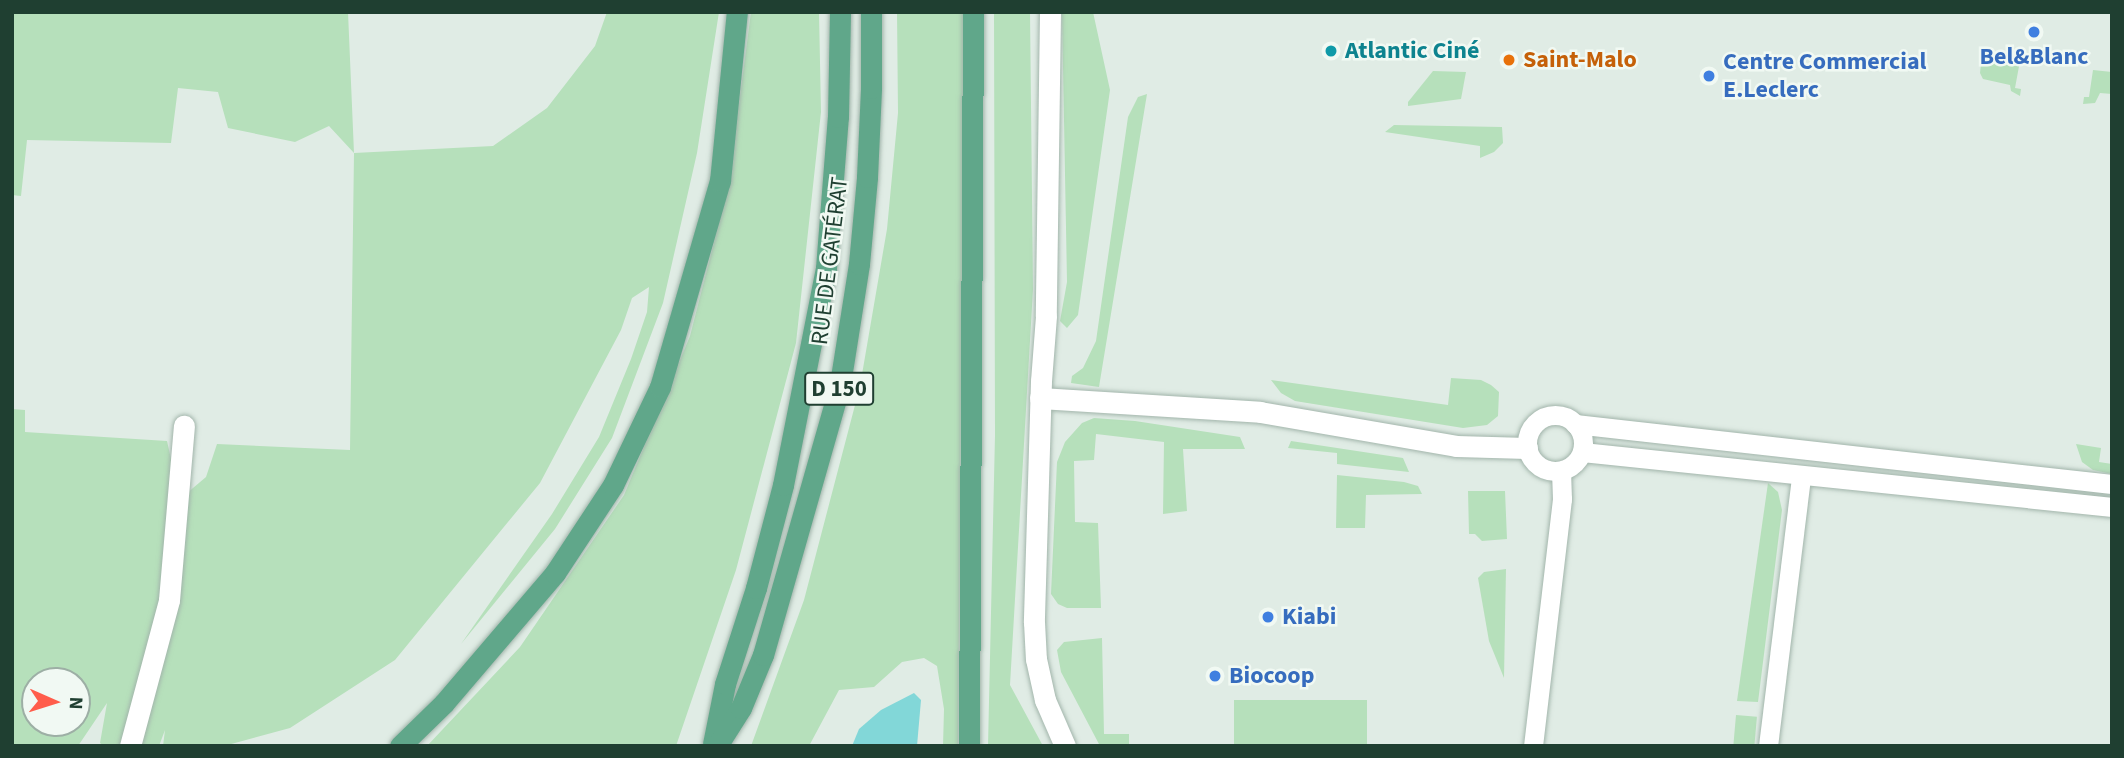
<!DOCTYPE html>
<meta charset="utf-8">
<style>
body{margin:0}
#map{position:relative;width:2124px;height:758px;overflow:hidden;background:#e0ece5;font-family:"Source Sans 3",sans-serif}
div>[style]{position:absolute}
.green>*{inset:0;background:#b6e0bb;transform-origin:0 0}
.water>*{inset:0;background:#82d7d8}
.roads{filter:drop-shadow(0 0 2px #a2b5ab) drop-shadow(0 0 2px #a2b5ab)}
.service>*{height:19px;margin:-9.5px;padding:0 9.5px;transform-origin:9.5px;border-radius:9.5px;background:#fff}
.service>.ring{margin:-9.5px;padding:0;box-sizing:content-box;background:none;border:19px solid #fff;border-radius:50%}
.minor>*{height:21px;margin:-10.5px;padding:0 10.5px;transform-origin:10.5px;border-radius:10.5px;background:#fff}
.primary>*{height:21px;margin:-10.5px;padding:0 10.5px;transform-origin:10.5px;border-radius:10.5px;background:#60a78a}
.dots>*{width:19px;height:19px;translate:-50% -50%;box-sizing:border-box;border:4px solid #f1f9f3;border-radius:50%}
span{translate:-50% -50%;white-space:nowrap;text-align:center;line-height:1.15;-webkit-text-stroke:5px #f1f9f3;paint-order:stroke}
.shield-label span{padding:2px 5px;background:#f1f9f3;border:2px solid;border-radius:5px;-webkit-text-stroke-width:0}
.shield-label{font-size:23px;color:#1f3f31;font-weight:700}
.culture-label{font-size:24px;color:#0d838f;font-weight:700}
.left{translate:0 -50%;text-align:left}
.shop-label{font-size:24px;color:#366cbe;font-weight:700}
.food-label{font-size:24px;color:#c56008;font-weight:700}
.street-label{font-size:24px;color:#1f3f31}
.frame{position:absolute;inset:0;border:14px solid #1f3f31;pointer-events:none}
.north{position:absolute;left:21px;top:667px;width:70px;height:70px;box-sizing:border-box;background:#f1f9f3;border:2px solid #9dafa5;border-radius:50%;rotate:93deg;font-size:19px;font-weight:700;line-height:28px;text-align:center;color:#1f3f31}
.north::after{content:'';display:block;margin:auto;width:24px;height:32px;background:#ff5d4b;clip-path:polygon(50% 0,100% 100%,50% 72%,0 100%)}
</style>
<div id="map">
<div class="green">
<i style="clip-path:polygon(evenodd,12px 12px,348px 12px,354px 153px,493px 146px,547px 108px,595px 46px,607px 12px,719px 12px,697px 153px,663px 303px,612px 438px,555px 529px,461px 644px,552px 514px,599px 437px,631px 359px,647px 312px,649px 287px,632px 298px,621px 330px,540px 483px,395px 660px,290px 728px,224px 746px,163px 746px,165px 730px,159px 746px,104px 746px,100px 743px,107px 703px,78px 746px,12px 746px,12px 409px,25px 410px,25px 432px,167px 441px,180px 499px,206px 477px,217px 444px,350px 450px,354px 153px,329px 126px,295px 142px,228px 128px,218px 92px,178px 88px,171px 143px,27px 140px,21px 196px,12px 195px,12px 12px,35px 681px,77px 681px,77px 723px,35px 723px,35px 681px)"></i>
<i style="clip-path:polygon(751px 12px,819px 12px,821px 112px,796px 343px,736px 570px,676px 746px,427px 746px,520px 647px,624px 495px,690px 336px,728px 188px)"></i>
<i style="clip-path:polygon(897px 12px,964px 12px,958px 746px,943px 746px,944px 709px,937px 666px,924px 658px,902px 662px,874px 687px,839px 690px,809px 746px,751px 746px,804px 600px,860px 386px,887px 229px,898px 113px)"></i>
<i style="clip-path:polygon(994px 12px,1030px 12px,1033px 289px,1010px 685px,1043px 746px,988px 746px,995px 435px)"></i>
<i style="clip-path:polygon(1062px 12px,1093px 12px,1110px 90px,1078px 315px,1067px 328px,1060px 321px,1067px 282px)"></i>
<i style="clip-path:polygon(1982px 55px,2020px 61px,2015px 88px,2021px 89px,2020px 96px,2011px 91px,2010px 85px,1983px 79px,1980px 73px)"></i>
<i style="clip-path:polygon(2093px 70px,2112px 72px,2112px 94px,2100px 93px,2095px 103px,2083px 104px,2084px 97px,2089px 97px)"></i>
<i style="clip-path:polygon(1433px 71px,1466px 72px,1461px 99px,1408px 106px,1408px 102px)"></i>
<i style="clip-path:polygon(1147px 94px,1099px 387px,1071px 383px,1072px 376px,1083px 368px,1096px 341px,1128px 117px,1138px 97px)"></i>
<i style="clip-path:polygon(1394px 125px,1502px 127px,1503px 143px,1494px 152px,1480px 158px,1480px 146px,1385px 132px)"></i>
<i style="clip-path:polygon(1451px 378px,1481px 380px,1491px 385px,1499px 392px,1498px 416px,1487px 425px,1463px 428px,1295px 401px,1281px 393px,1271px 380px,1448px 405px)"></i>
<i style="clip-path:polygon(1094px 418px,1135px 421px,1240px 437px,1245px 449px,1183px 449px,1187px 511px,1163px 514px,1164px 442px,1096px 434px,1094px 460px,1074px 461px,1075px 522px,1098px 523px,1101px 608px,1067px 608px,1058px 604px,1051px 594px,1057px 462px,1065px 442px,1082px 423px)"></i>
<i style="clip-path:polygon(1291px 441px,1403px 458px,1409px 472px,1337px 464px,1337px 453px,1288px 448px)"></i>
<i style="clip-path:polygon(2076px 444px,2101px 448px,2099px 462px,2112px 464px,2112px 474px,2093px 470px,2082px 462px)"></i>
<i style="clip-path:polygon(1337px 475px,1404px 482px,1418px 486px,1422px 494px,1366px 495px,1365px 528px,1336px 528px)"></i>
<i style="clip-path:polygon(1768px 483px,1778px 492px,1782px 510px,1758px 702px,1737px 701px)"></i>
<i style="clip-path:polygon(1468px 491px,1505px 491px,1507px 539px,1482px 541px,1475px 534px,1469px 534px)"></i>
<i style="clip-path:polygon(1506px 569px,1504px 678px,1489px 641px,1478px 578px,1484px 572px)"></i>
<i style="clip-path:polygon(1102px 638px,1104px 734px,1129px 734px,1129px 746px,1100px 746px,1061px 672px,1057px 650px,1064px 642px)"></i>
<i style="left:1367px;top:700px;width:46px;height:133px;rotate:90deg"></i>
<i style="left:1736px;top:715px;width:21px;height:31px;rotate:5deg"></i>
</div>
<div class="water">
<i style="clip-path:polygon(914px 693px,921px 700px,917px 746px,852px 746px,859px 729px,881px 710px)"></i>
</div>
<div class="roads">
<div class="service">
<i class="ring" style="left:1527px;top:415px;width:37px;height:37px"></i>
<i style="left:1575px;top:424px;width:540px;rotate:6.38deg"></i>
<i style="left:1582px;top:452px;width:533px;rotate:5.92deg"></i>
<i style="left:1533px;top:746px;width:249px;rotate:-83.3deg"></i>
<i style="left:1562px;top:499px;width:28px;rotate:-92deg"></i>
<i style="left:1768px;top:746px;width:272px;rotate:-83deg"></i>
</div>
<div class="minor">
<i style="left:1050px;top:12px;width:304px;rotate:90.8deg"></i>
<i style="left:1046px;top:316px;width:65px;rotate:94.4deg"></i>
<i style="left:1041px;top:381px;width:241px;rotate:91.7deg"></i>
<i style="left:1034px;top:622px;width:37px;rotate:87deg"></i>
<i style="left:1036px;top:659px;width:42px;rotate:77.6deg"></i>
<i style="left:1045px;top:700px;width:50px;rotate:66.5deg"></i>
<i style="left:1040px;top:398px;width:220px;rotate:3.6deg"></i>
<i style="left:1260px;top:412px;width:199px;rotate:9.8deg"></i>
<i style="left:1456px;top:446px;width:71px;rotate:1.6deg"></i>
<i style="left:130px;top:746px;width:151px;rotate:-75deg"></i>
<i style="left:169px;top:600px;width:175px;rotate:-85.1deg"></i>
</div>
<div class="primary">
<i style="left:713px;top:744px;width:61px;rotate:-78.7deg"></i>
<i style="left:725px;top:684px;width:101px;rotate:-72.1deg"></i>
<i style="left:756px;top:588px;width:106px;rotate:-75.3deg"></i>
<i style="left:783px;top:485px;width:221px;rotate:-78.8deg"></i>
<i style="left:826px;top:268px;width:151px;rotate:-85.5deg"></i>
<i style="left:838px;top:117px;width:105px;rotate:-88.9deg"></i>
<i style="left:400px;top:746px;width:62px;rotate:-44.3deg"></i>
<i style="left:444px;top:703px;width:171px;rotate:-49.5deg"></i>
<i style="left:555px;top:573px;width:105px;rotate:-56.6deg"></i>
<i style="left:613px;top:485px;width:109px;rotate:-64.4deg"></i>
<i style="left:660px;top:387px;width:215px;rotate:-73.8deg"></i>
<i style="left:720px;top:181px;width:170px;rotate:-84.3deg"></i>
<i style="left:717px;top:746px;width:45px;rotate:-57.7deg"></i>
<i style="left:741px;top:708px;width:57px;rotate:-67.5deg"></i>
<i style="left:763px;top:655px;width:282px;rotate:-74.1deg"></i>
<i style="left:840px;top:384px;width:121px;rotate:-81deg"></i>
<i style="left:859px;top:264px;width:87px;rotate:-84.7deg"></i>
<i style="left:867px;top:177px;width:89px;rotate:-87.4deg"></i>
<i style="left:871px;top:88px;width:76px;rotate:-90deg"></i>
<i style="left:969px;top:746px;width:734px;rotate:-89.69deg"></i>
</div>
</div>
<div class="dots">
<i style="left:2034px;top:32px;background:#3f7fe0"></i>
<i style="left:1331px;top:51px;background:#0f9aa8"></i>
<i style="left:1509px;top:60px;background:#e8710a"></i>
<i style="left:1709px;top:76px;background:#3f7fe0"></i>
<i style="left:1268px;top:617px;background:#3f7fe0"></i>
<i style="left:1215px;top:676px;background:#3f7fe0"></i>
</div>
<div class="shield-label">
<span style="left:839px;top:389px">D 150</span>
</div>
<div class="culture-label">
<span class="left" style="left:1345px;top:51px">Atlantic Ciné</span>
</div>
<div class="shop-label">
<span style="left:2034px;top:57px">Bel&amp;Blanc</span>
<span class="left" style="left:1723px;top:76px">Centre Commercial<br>E.Leclerc</span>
<span class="left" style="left:1282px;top:617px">Kiabi</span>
<span class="left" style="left:1229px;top:676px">Biocoop</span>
</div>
<div class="food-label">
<span class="left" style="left:1523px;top:60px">Saint-Malo</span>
</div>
<div class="street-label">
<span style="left:830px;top:261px;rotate:-83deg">RUE DE GATÉRAT</span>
</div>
<div class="frame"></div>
<div class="north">N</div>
</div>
